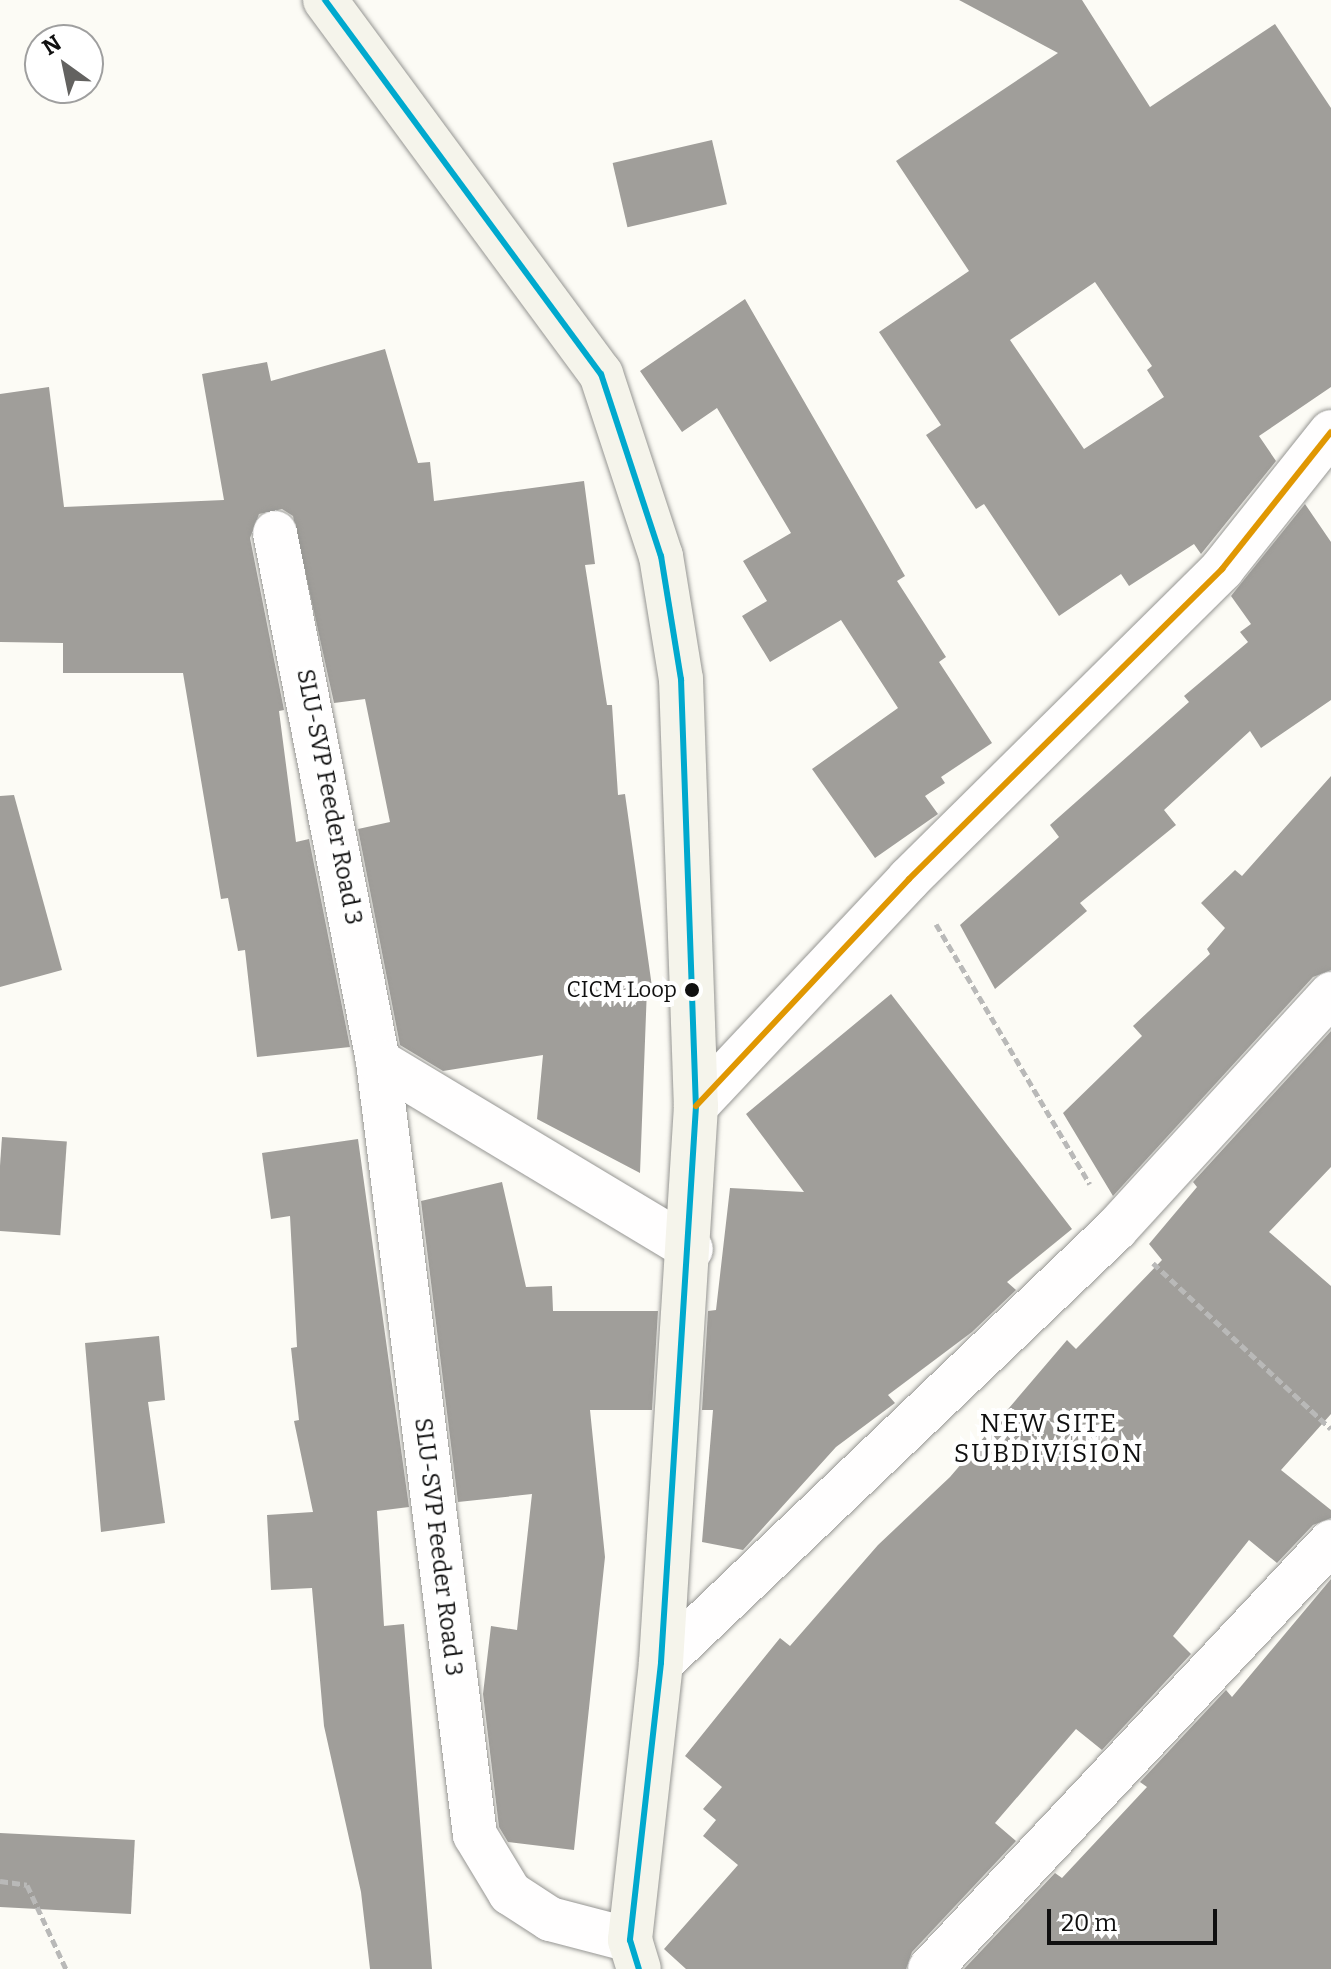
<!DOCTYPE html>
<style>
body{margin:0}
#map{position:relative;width:1331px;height:1969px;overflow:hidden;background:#fcfbf5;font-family:Bitter,serif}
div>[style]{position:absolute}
.building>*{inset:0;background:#a09e9a;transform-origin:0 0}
.path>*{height:5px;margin-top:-2.5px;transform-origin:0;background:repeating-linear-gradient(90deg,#b9b9b8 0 8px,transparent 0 12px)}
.roads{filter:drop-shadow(0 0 2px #969693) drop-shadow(0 0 2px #969693)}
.street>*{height:44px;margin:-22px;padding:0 22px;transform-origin:22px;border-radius:22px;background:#fffefe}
.secondary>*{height:44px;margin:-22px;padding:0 22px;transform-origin:22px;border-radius:22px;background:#f5f4eb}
.bus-1>*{height:6px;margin:-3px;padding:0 3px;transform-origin:3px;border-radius:3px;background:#00a9ce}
.bus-2>*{height:6px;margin:-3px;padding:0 3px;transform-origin:3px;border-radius:3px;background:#e09702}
.dots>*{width:22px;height:22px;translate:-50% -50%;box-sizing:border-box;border:4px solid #fff;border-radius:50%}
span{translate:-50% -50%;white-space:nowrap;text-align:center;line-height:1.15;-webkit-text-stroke:8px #fff;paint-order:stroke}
.bus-label{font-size:22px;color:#101010}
.right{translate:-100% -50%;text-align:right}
.street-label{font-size:24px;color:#101010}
.neighbourhood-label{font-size:26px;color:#101010;letter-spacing:2px}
.north{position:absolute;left:24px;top:24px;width:80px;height:80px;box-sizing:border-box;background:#fff;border:2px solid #9f9f9f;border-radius:50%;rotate:327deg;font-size:22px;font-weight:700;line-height:32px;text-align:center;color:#101010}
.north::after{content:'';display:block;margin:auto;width:28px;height:36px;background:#636260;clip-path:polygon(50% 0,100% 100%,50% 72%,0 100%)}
.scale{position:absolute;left:1047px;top:1909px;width:170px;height:36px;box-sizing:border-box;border:4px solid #101010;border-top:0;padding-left:10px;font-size:24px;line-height:28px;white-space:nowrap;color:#101010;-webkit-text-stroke:6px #fff;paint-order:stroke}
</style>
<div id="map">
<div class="building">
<i style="clip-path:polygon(evenodd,959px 0,1082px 0,1150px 107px,1275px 24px,1331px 108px,1331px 387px,1259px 436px,1276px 461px,1201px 554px,1194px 544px,1129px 586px,1121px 574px,1059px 616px,984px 504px,976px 509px,926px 435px,941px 425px,879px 332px,969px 271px,896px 161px,1058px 53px,959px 0,1095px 282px,1152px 366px,1147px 370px,1164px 397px,1084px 449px,1010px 340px,1095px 282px)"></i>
<i style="left:712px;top:140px;width:66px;height:102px;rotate:77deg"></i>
<i style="clip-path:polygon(745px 299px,905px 576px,897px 581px,946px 657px,939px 662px,992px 743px,941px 777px,945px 783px,925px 796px,938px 814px,875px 858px,812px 769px,898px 708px,841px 620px,770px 662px,742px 616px,767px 601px,743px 561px,791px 533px,717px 408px,682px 432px,640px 371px)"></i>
<i style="clip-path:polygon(385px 349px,418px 463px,430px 462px,434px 501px,584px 481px,595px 564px,585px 565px,607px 705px,612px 705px,618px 795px,625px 794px,652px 987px,647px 988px,640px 1173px,537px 1119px,543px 1055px,443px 1071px,400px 1045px,358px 829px,390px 822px,365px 699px,334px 703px,293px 516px,282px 509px,259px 514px,250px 538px,284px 710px,279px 711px,296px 842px,309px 839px,350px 1047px,257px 1057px,245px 950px,238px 951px,228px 898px,221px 899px,183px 673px,63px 673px,63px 643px,0 642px,0 394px,49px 387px,64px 507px,224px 500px,202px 374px,267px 362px,271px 381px)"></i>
<i style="clip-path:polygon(1305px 504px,1331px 542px,1331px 700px,1261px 748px,1250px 731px,1164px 810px,1176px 825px,1080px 903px,1087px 911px,995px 989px,960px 925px,1059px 837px,1050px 825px,1189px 702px,1184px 696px,1248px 642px,1240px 632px,1251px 624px,1231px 596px)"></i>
<i style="clip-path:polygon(1331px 776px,1331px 970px,1313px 977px,1113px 1196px,1063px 1113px,1142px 1036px,1133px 1026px,1210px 954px,1207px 949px,1225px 928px,1201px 903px,1235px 870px,1242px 876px)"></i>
<i style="clip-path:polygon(14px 795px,62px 970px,0 987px,0 796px)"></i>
<i style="clip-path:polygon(891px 994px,1072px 1229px,1007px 1282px,1016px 1290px,972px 1332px,888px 1395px,895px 1403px,836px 1447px,743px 1550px,702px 1542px,713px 1410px,702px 1410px,708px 1311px,716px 1310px,730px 1188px,804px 1192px,746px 1114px)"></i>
<i style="clip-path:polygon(1331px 1031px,1331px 1167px,1269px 1232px,1331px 1286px,1331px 1414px,1281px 1470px,1331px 1510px,1331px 1518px,1313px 1525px,1277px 1563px,1249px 1540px,1173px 1636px,1191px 1654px,1102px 1750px,1076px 1729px,995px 1823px,1016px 1841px,912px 1952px,906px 1969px,686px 1969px,664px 1949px,738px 1865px,703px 1836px,716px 1820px,703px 1809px,722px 1787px,685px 1756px,780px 1638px,790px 1646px,878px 1545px,950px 1477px,1067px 1340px,1076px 1349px,1162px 1260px,1149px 1244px,1197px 1187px,1193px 1182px)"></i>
<i style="left:2px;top:1137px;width:65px;height:94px;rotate:4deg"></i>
<i style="clip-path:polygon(358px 1139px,409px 1507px,377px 1511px,384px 1626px,404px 1624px,432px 1969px,370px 1969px,361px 1892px,324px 1726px,312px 1588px,271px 1590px,267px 1515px,313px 1512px,294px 1421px,299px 1420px,291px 1348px,297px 1347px,290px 1216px,271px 1219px,262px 1153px)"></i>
<i style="clip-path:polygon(502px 1182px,526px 1287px,552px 1286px,553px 1311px,658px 1311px,652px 1410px,590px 1410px,605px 1557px,574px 1850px,508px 1842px,499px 1827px,483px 1694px,491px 1626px,517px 1630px,532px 1494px,458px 1502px,421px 1201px)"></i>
<i style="clip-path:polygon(159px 1336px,165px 1400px,148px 1402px,165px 1523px,101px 1532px,85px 1343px)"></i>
<i style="clip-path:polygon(1331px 1579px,1331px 1969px,964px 1969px,1055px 1873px,1062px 1878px,1147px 1787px,1140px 1782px,1226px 1690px,1232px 1697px)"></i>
<i style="left:0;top:1833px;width:135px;height:74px;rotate:3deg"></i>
</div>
<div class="path">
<i style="left:936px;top:924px;width:302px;rotate:59.4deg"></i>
<i style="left:1153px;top:1263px;width:243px;rotate:43deg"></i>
<i style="left:0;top:1881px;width:27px;rotate:8deg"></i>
<i style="left:27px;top:1885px;width:93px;rotate:65.1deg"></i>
</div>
<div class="roads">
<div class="street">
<i style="left:275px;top:533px;width:538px;rotate:78.96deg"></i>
<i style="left:378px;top:1061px;width:780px;rotate:82.86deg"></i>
<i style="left:475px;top:1835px;width:68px;rotate:58.9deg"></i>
<i style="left:510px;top:1893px;width:48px;rotate:33deg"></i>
<i style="left:550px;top:1919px;width:83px;rotate:14.7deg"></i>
<i style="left:378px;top:1061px;width:365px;rotate:31deg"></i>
<i style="left:696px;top:1106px;width:311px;rotate:-46.8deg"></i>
<i style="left:909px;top:879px;width:441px;rotate:-44.7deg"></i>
<i style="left:1222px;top:569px;width:175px;rotate:-51.5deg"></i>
<i style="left:661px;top:1663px;width:629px;rotate:-43.65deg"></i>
<i style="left:1116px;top:1229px;width:319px;rotate:-47.5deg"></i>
<i style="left:930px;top:1969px;width:586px;rotate:-46.8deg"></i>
</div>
<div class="secondary">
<i style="left:325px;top:0;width:465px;rotate:53.6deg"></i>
<i style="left:601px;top:374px;width:192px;rotate:71.8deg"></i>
<i style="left:661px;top:556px;width:125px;rotate:80.8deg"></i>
<i style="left:681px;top:679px;width:427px;rotate:88deg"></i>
<i style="left:696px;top:1106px;width:558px;rotate:93.6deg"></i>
<i style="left:661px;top:1663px;width:279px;rotate:96.4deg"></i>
<i style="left:630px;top:1940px;width:30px;rotate:73deg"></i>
</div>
</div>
<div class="bus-1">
<i style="left:325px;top:0;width:465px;rotate:53.6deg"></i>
<i style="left:601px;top:374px;width:192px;rotate:71.8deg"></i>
<i style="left:661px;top:556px;width:125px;rotate:80.8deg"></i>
<i style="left:681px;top:679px;width:427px;rotate:88deg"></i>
<i style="left:696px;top:1106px;width:558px;rotate:93.6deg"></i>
<i style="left:661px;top:1663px;width:279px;rotate:96.4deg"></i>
<i style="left:630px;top:1940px;width:30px;rotate:73deg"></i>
</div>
<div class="bus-2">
<i style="left:696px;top:1106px;width:311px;rotate:-46.8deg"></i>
<i style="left:909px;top:879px;width:441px;rotate:-44.7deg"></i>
<i style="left:1222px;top:569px;width:175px;rotate:-51.5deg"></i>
</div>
<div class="dots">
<i style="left:692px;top:990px;background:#101010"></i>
</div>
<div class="bus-label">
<span class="right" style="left:677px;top:990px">CICM Loop</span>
</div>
<div class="street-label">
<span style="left:329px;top:797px;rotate:79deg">SLU-SVP Feeder Road 3</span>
<span style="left:438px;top:1547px;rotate:83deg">SLU-SVP Feeder Road 3</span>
</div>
<div class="neighbourhood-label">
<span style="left:1049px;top:1439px">NEW SITE<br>SUBDIVISION</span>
</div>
<div class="north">N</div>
<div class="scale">20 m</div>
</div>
